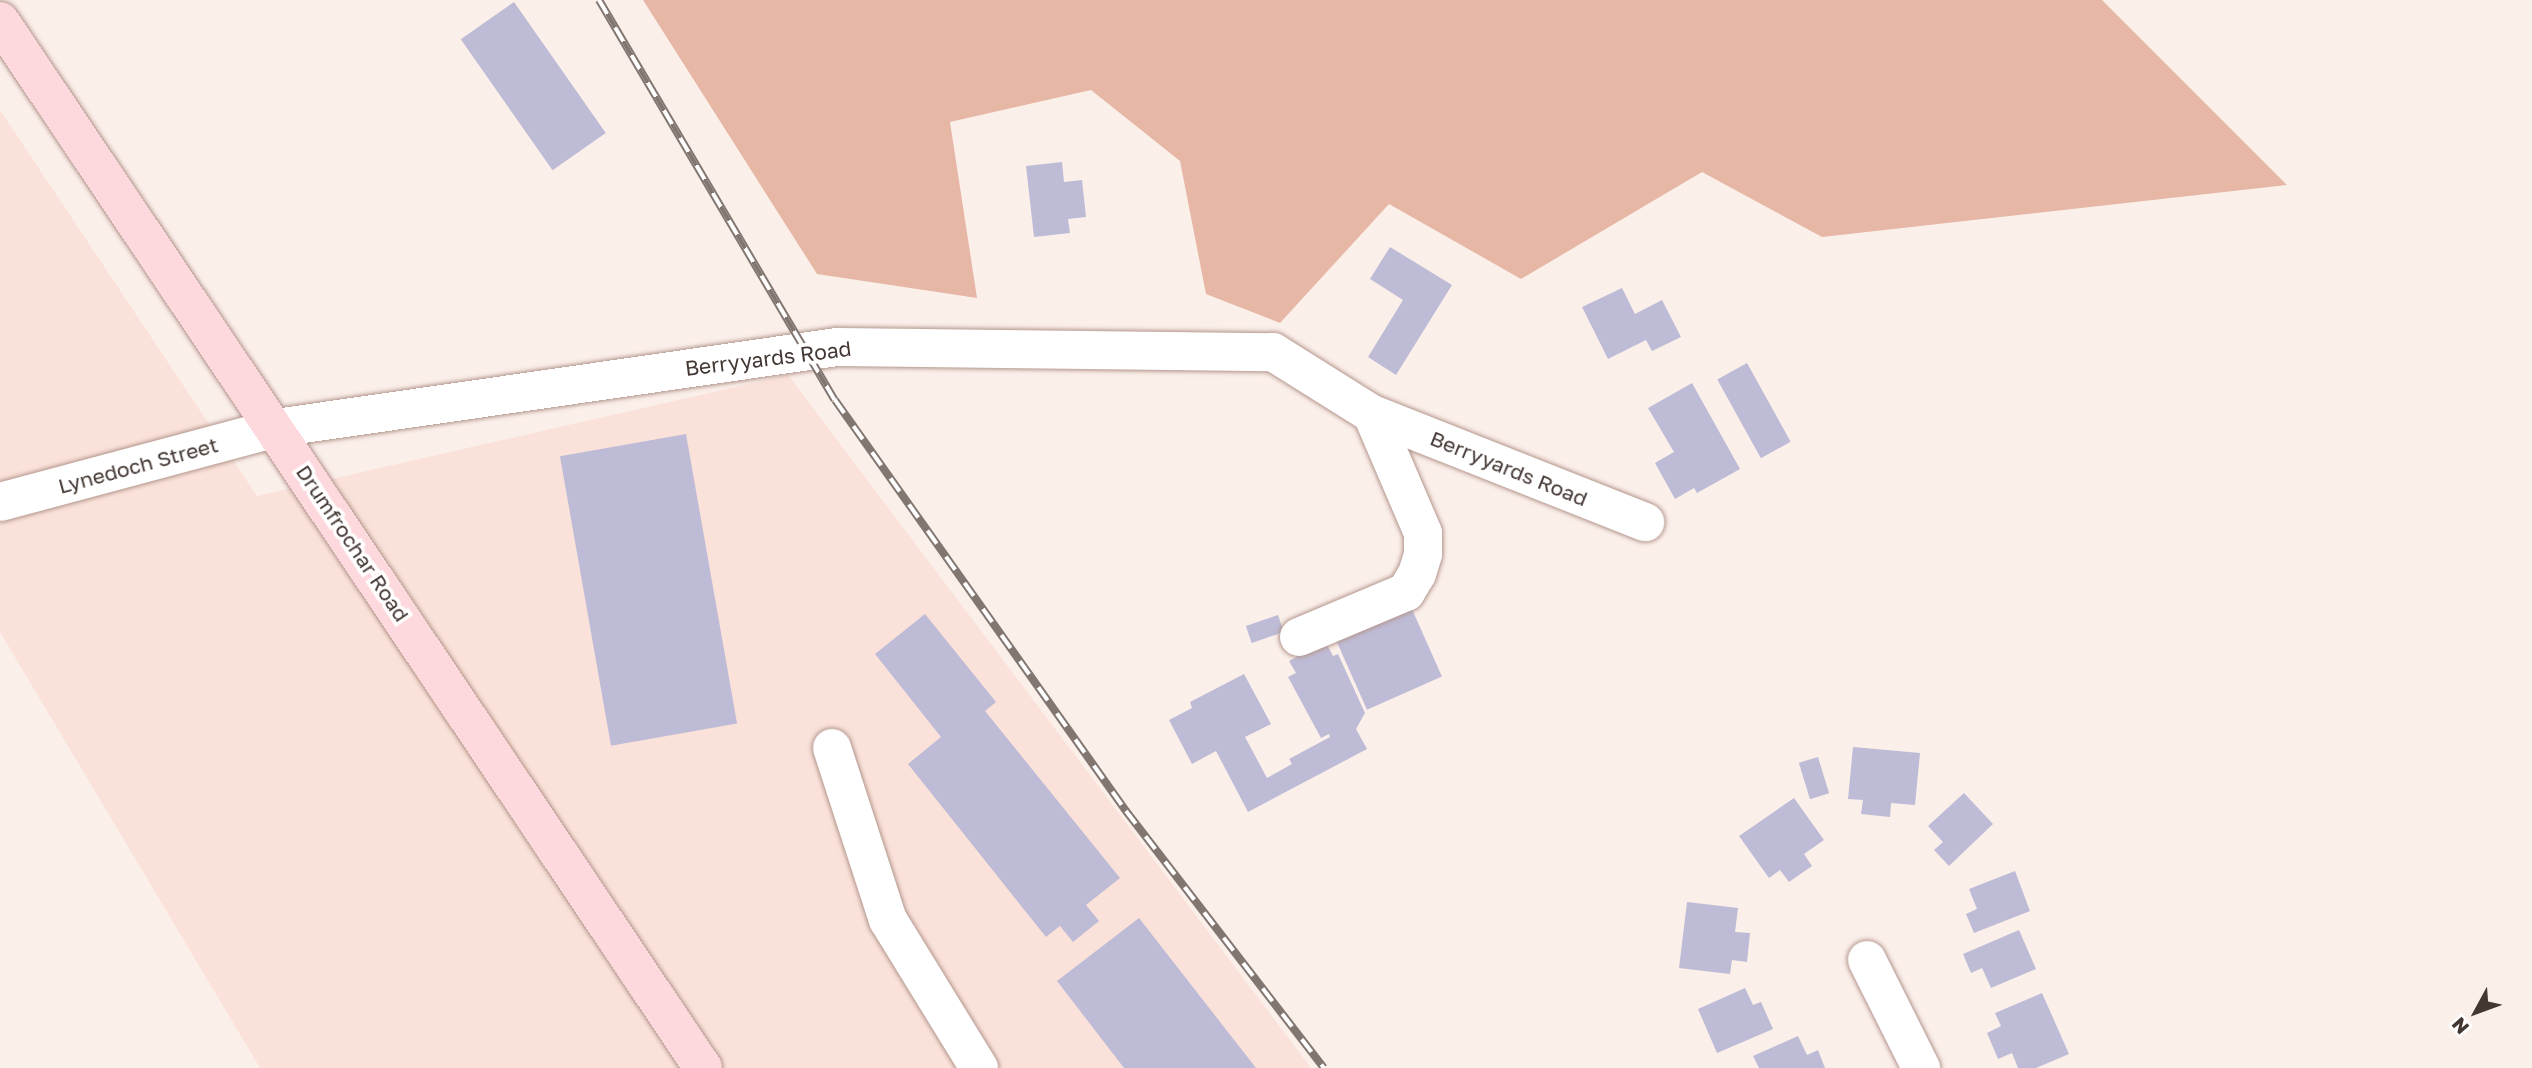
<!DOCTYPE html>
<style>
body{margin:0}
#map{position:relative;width:2532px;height:1068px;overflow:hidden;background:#fbefea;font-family:"Golos Text",sans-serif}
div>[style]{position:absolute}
.built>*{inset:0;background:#fae2da}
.forest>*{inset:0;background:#e7b7a6}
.building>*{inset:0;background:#bebbd6;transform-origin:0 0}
.roads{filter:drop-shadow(0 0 2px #b3968c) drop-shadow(0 0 2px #b3968c)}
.minor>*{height:38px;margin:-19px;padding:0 19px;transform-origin:19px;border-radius:19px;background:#fff}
.major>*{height:38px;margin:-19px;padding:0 19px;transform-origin:19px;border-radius:19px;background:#fdd9dd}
.rail>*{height:8px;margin-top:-4px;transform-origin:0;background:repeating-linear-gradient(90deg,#fff 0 16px,#827671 0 32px);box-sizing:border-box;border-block:2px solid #827671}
span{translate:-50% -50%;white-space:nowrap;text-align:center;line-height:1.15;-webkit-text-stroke:7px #fff;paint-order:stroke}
.street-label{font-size:21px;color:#433732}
.north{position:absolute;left:2441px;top:977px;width:70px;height:70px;-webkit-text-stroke:5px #fff;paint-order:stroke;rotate:229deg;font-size:19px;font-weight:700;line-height:28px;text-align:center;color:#433732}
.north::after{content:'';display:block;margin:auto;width:24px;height:32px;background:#433732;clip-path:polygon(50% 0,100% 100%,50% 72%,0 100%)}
</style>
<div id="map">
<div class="built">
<i style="clip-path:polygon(0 110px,257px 496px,788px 375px,1311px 1068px,260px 1068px,0 632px)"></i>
</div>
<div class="forest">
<i style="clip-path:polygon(643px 0,2102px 0,2287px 185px,1822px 237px,1702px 172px,1521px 279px,1389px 204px,1280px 323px,1206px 294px,1180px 161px,1091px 90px,950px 122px,977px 298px,817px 274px)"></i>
</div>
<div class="building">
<i style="left:514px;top:2px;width:160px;height:65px;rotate:55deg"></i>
<i style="clip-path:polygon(1062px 162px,1064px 182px,1082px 180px,1086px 217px,1068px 219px,1070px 233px,1034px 237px,1026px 166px)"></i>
<i style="clip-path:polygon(1390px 247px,1452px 285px,1396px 375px,1368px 357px,1403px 300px,1370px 279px)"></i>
<i style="clip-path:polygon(1622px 288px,1635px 314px,1662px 300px,1681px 337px,1652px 351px,1646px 340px,1608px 359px,1582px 307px)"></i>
<i style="left:1747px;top:363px;width:90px;height:34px;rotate:61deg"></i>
<i style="clip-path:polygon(1692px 383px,1740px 469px,1697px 493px,1694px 488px,1675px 499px,1655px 463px,1674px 452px,1648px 408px)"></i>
<i style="left:686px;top:434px;width:294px;height:128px;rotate:80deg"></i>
<i style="left:1411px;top:607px;width:76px;height:82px;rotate:66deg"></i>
<i style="clip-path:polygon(925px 614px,996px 702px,985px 711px,1120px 878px,1086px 905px,1099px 921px,1073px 942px,1060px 926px,1046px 937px,908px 764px,941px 737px,875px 654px)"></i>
<i style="left:1278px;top:615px;width:18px;height:34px;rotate:71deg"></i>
<i style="clip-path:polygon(1325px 641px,1333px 656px,1338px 654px,1365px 713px,1356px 729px,1367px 749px,1248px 812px,1216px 751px,1192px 764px,1169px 720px,1192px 708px,1190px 702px,1244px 674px,1271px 724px,1245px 737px,1267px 778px,1292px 764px,1289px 759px,1330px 737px,1329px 734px,1321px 738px,1288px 677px,1296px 673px,1289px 661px)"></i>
<i style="clip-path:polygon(1853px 747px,1920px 753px,1915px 805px,1891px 803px,1890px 817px,1861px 814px,1863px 800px,1848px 799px)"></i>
<i style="left:1818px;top:757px;width:38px;height:20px;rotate:73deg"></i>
<i style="clip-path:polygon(1964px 793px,1993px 824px,1949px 866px,1934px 850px,1943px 842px,1928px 826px)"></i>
<i style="clip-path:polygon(1794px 798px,1824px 840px,1804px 854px,1812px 866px,1789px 882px,1780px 870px,1769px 878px,1739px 836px)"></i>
<i style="clip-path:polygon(2015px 871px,2030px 911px,1974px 933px,1966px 914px,1977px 909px,1969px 889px)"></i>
<i style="clip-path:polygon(1687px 902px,1738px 908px,1735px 932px,1750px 933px,1747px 962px,1732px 960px,1730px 974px,1679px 968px)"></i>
<i style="clip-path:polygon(1139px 918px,1256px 1068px,1124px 1068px,1057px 981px)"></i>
<i style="clip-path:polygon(2019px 930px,2036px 969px,1991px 988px,1982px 968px,1971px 973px,1963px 954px)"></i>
<i style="clip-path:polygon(1745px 988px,1753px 1005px,1761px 1002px,1773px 1029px,1717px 1053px,1698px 1009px)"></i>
<i style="clip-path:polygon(2042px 993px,2069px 1054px,2036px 1068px,2018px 1068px,2012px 1053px,1998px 1059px,1987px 1033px,2001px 1026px,1995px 1013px)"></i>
<i style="clip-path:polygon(1798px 1036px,1807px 1055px,1818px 1050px,1825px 1068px,1759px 1068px,1753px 1056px)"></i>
</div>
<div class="roads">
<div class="minor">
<i style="left:0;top:502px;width:286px;rotate:-15deg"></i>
<i style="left:276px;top:428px;width:567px;rotate:-8.22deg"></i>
<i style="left:837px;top:347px;width:436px;rotate:0.7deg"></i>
<i style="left:1273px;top:352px;width:117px;rotate:32.1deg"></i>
<i style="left:1372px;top:414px;width:294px;rotate:21.6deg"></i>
<i style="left:1299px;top:637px;width:116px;rotate:-22.8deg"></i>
<i style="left:1406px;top:592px;width:21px;rotate:-59deg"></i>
<i style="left:1417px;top:574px;width:21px;rotate:-73deg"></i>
<i style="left:1423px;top:554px;width:21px;rotate:-90deg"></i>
<i style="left:1423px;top:533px;width:129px;rotate:-113.2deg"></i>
<i style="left:832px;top:748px;width:181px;rotate:72deg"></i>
<i style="left:888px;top:920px;width:174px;rotate:58.4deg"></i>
<i style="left:1867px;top:960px;width:121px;rotate:63.4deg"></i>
</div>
<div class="major">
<i style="left:0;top:21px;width:1261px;rotate:56.12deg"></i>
</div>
</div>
<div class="rail">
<i style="left:599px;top:0;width:464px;rotate:59.5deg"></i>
<i style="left:835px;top:400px;width:504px;rotate:54.7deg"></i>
<i style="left:1126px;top:811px;width:324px;rotate:52.4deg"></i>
</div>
<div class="street-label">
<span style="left:768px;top:358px;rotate:-7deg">Berryyards Road</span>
<span style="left:138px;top:465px;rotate:-15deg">Lynedoch Street</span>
<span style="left:1509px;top:468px;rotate:22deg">Berryyards Road</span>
<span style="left:353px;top:543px;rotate:56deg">Drumfrochar Road</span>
</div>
<div class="north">N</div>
</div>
